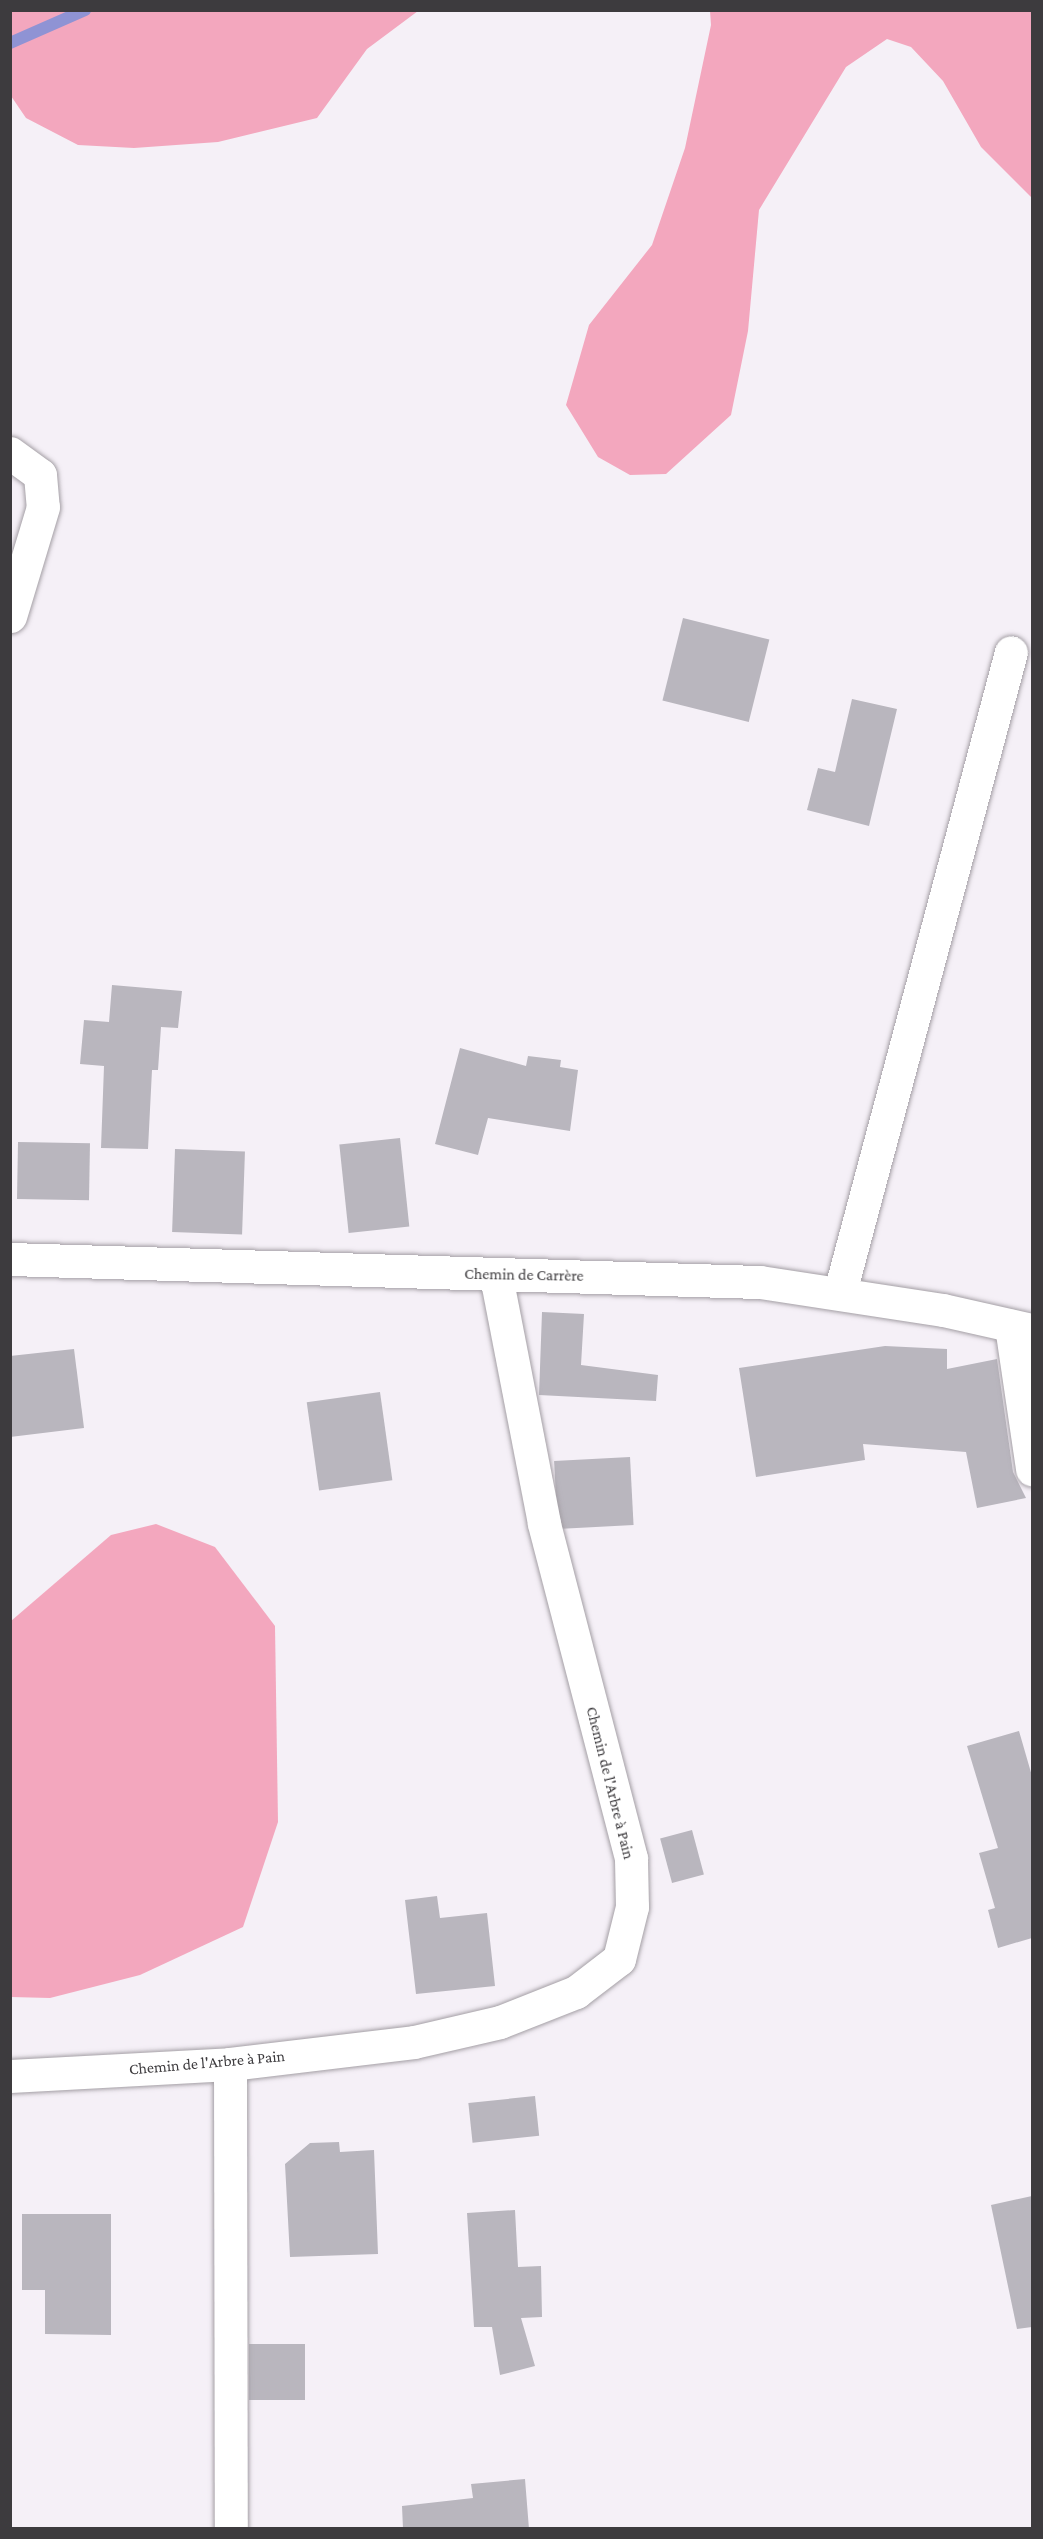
<!DOCTYPE html>
<meta charset="utf-8">
<style>
body{margin:0}
#map{position:relative;width:1043px;height:2539px;overflow:hidden;background:#f5f0f7;font-family:"Crimson Pro",serif}
div>[style]{position:absolute}
.green>*{inset:0;background:#f3a7be}
.stream>*{height:12px;margin:-6px;padding:0 6px;transform-origin:6px;border-radius:6px;background:#8f93d4}
.building>*{inset:0;background:#b9b6be;transform-origin:0 0}
.roads{filter:drop-shadow(0 0 2px #a49fa5) drop-shadow(0 0 2px #a49fa5)}
.minor>*{height:33px;margin:-16.5px;padding:0 16.5px;transform-origin:16.5px;border-radius:16.5px;background:#fff}
span{translate:-50% -50%;white-space:nowrap;text-align:center;line-height:1.15;-webkit-text-stroke:5px #fff;paint-order:stroke}
.street-label{font-size:16px;color:#3d3b3e}
.frame{position:absolute;inset:0;border:12px solid #3d3b3e;pointer-events:none}
</style>
<div id="map">
<div class="green">
<i style="clip-path:polygon(10px 11px,11px 10px,418px 11px,367px 49px,317px 118px,218px 142px,134px 148px,78px 145px,26px 118px,11px 96px)"></i>
<i style="clip-path:polygon(710px 11px,1032px 11px,1032px 198px,981px 147px,943px 81px,911px 47px,887px 39px,846px 67px,759px 210px,748px 331px,731px 415px,666px 474px,630px 475px,598px 457px,566px 405px,589px 325px,652px 245px,685px 148px,711px 25px)"></i>
<i style="clip-path:polygon(156px 1524px,215px 1547px,275px 1626px,278px 1822px,243px 1927px,140px 1975px,50px 1998px,11px 1997px,11px 1621px,111px 1535px)"></i>
</div>
<div class="stream">
<i style="left:10px;top:43px;width:82px;rotate:-23.7deg"></i>
</div>
<div class="building">
<i style="left:683px;top:618px;width:89px;height:85px;rotate:14deg"></i>
<i style="clip-path:polygon(852px 699px,897px 709px,869px 826px,807px 810px,818px 768px,835px 772px)"></i>
<i style="clip-path:polygon(112px 985px,182px 991px,178px 1028px,161px 1027px,158px 1070px,152px 1070px,148px 1149px,101px 1148px,104px 1066px,80px 1064px,84px 1020px,109px 1022px)"></i>
<i style="clip-path:polygon(460px 1048px,526px 1066px,528px 1056px,561px 1060px,560px 1067px,578px 1070px,570px 1131px,488px 1118px,478px 1155px,435px 1144px)"></i>
<i style="left:400px;top:1138px;width:89px;height:61px;rotate:84deg"></i>
<i style="left:18px;top:1142px;width:72px;height:57px;rotate:1deg"></i>
<i style="left:175px;top:1149px;width:70px;height:83px;rotate:2deg"></i>
<i style="clip-path:polygon(542px 1312px,584px 1314px,581px 1365px,658px 1375px,656px 1401px,539px 1395px)"></i>
<i style="clip-path:polygon(885px 1346px,947px 1349px,947px 1369px,997px 1359px,1013px 1472px,1026px 1498px,977px 1508px,966px 1452px,863px 1444px,865px 1460px,756px 1477px,739px 1368px)"></i>
<i style="clip-path:polygon(74px 1349px,84px 1428px,10px 1437px,10px 1356px)"></i>
<i style="left:380px;top:1392px;width:89px;height:74px;rotate:82deg"></i>
<i style="left:630px;top:1457px;width:68px;height:76px;rotate:87deg"></i>
<i style="clip-path:polygon(1019px 1731px,1032px 1776px,1032px 1938px,998px 1948px,988px 1910px,995px 1908px,979px 1853px,998px 1848px,967px 1746px)"></i>
<i style="left:692px;top:1830px;width:46px;height:33px;rotate:75deg"></i>
<i style="clip-path:polygon(437px 1896px,440px 1918px,487px 1913px,495px 1986px,416px 1994px,405px 1900px)"></i>
<i style="left:535px;top:2096px;width:40px;height:67px;rotate:84deg"></i>
<i style="clip-path:polygon(339px 2142px,340px 2152px,374px 2150px,378px 2254px,290px 2257px,285px 2164px,310px 2143px)"></i>
<i style="clip-path:polygon(1032px 2196px,1032px 2327px,1017px 2329px,991px 2205px)"></i>
<i style="clip-path:polygon(515px 2210px,518px 2267px,541px 2266px,542px 2317px,521px 2318px,535px 2366px,500px 2375px,492px 2327px,474px 2327px,467px 2213px)"></i>
<i style="clip-path:polygon(22px 2214px,111px 2214px,111px 2335px,45px 2334px,45px 2290px,22px 2290px)"></i>
<i style="left:305px;top:2344px;width:56px;height:56px;rotate:90deg"></i>
<i style="clip-path:polygon(525px 2479px,529px 2529px,403px 2529px,402px 2506px,473px 2498px,471px 2484px)"></i>
</div>
<div class="roads">
<div class="minor">
<i style="left:10px;top:453px;width:37px;rotate:36deg"></i>
<i style="left:40px;top:475px;width:32px;rotate:85deg"></i>
<i style="left:43px;top:507px;width:114px;rotate:106.8deg"></i>
<i style="left:10px;top:1259px;width:750px;rotate:1.76deg"></i>
<i style="left:760px;top:1282px;width:185px;rotate:8.7deg"></i>
<i style="left:943px;top:1310px;width:91px;rotate:12.7deg"></i>
<i style="left:840px;top:1292px;width:662px;rotate:-75.04deg"></i>
<i style="left:1011px;top:1326px;width:145px;rotate:81.6deg"></i>
<i style="left:230px;top:2064px;width:464px;rotate:89.9deg"></i>
<i style="left:10px;top:2076px;width:220px;rotate:-3.1deg"></i>
<i style="left:230px;top:2064px;width:185px;rotate:-6.8deg"></i>
<i style="left:414px;top:2042px;width:88px;rotate:-13.1deg"></i>
<i style="left:500px;top:2022px;width:82px;rotate:-21.5deg"></i>
<i style="left:576px;top:1992px;width:54px;rotate:-37.5deg"></i>
<i style="left:619px;top:1959px;width:54px;rotate:-76deg"></i>
<i style="left:632px;top:1907px;width:49px;rotate:-91.2deg"></i>
<i style="left:631px;top:1858px;width:346px;rotate:-104.6deg"></i>
<i style="left:544px;top:1523px;width:253px;rotate:-101deg"></i>
</div>
</div>
<div class="street-label">
<span style="left:524px;top:1275px;rotate:1deg">Chemin de Carrère</span>
<span style="left:610px;top:1783px;rotate:76deg">Chemin de l'Arbre à Pain</span>
<span style="left:207px;top:2063px;rotate:-5deg">Chemin de l'Arbre à Pain</span>
</div>
<div class="frame"></div>
</div>
